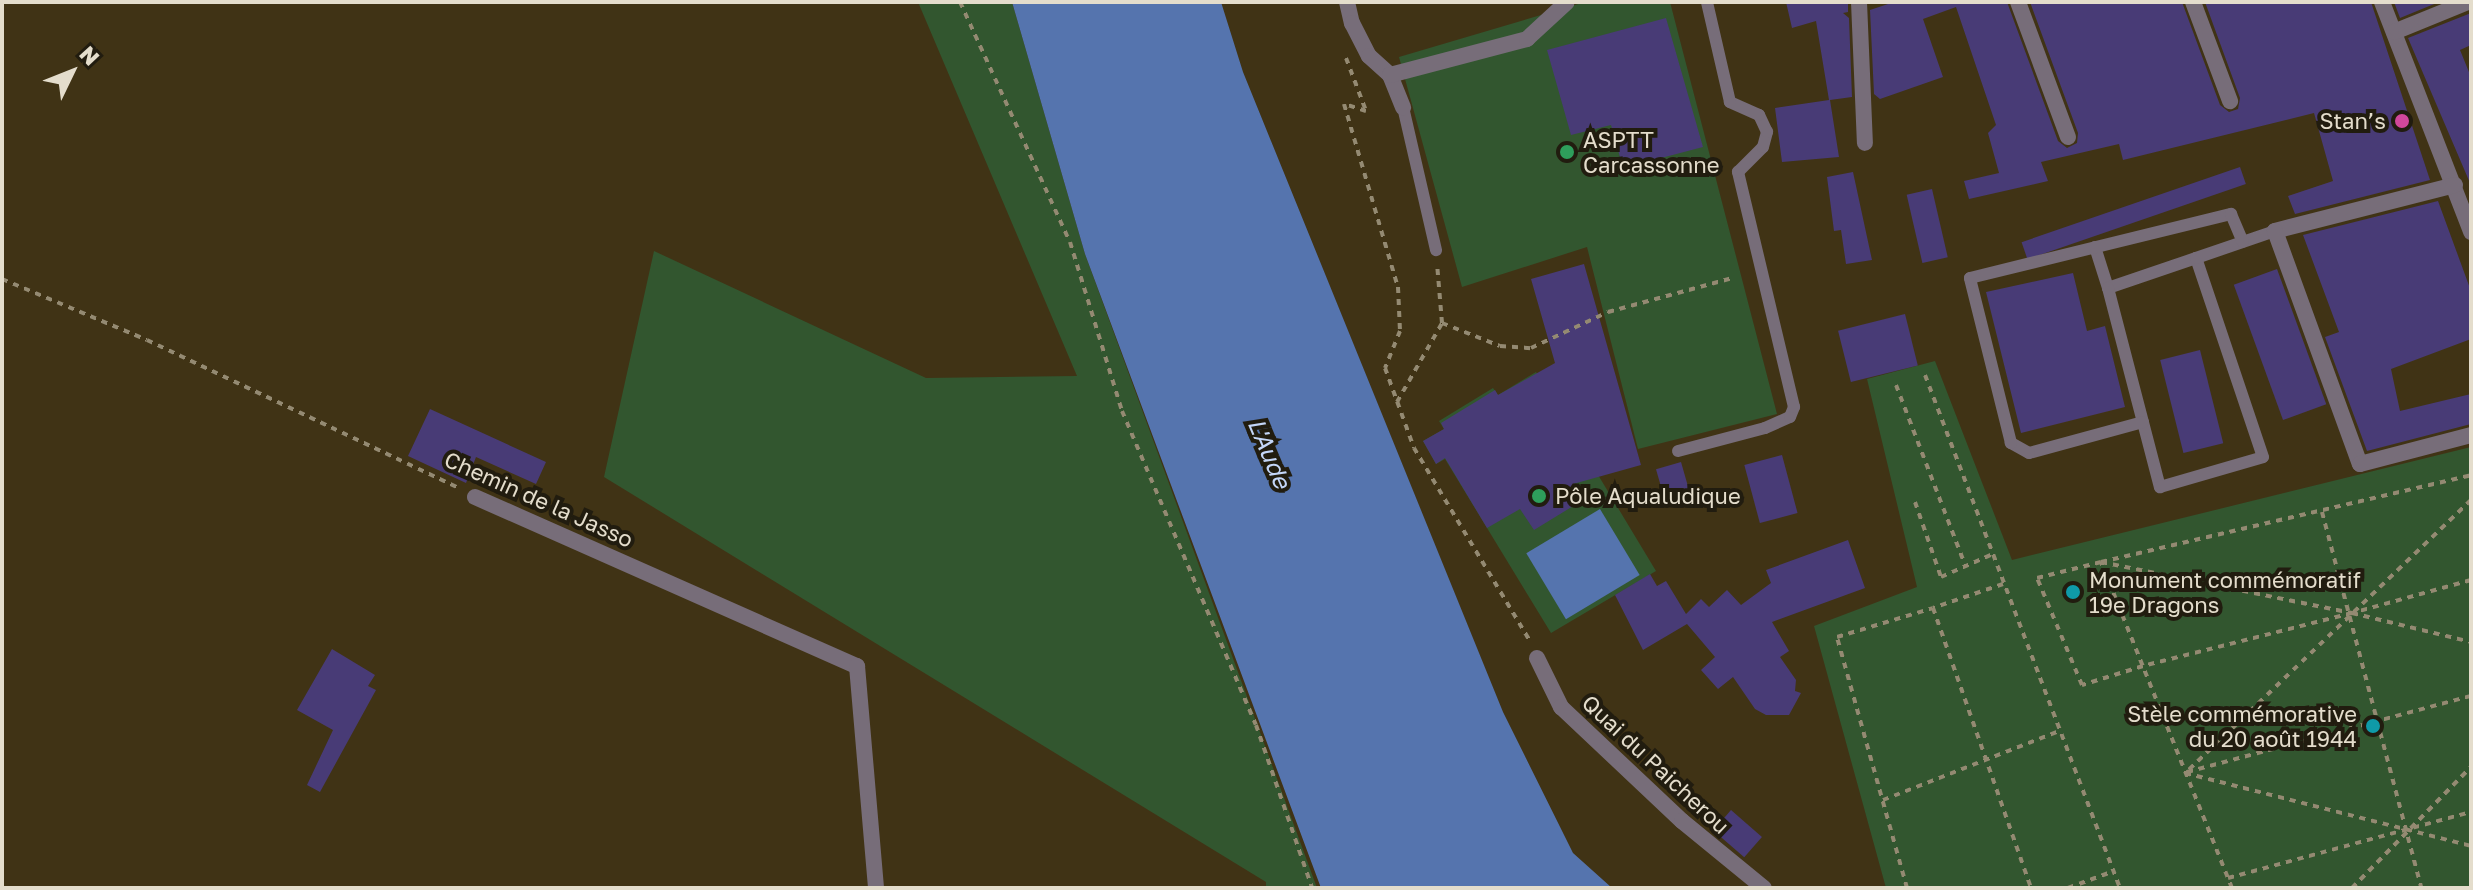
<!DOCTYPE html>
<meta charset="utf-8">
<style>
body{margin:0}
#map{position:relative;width:2473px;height:890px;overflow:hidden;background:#403315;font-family:"Golos Text",sans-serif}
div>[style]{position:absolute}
.green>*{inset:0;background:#32562f}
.water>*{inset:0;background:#5574ae;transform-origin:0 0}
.building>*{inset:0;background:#483b76;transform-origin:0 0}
.path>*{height:4px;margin-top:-2px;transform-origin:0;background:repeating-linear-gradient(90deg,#948a72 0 6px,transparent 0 12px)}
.service>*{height:12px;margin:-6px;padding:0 6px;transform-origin:6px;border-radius:6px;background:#776d79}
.minor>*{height:16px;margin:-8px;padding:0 8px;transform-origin:8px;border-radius:8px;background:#776d79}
.dots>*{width:22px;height:22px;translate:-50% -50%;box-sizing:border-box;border:4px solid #211c0f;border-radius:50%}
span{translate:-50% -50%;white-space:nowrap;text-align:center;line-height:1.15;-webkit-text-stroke:8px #211c0f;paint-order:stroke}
.poi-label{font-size:22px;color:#e4ddcc}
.right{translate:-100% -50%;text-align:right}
.left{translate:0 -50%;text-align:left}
.street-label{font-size:22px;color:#e4ddcc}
.water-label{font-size:24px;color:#c4d6f8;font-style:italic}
.frame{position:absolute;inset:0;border:4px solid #e4ddcc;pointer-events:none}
.north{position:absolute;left:32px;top:32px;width:80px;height:80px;-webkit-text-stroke:6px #211c0f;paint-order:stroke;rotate:47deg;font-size:22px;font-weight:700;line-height:32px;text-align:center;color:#e4ddcc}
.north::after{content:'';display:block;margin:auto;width:28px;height:36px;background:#e4ddcc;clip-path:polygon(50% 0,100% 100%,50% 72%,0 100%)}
</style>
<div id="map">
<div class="green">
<i style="clip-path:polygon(918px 2px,1012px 2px,1085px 254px,1317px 888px,1266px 888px,1266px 882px,604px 477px,654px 251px,926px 378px,1077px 376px)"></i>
<i style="clip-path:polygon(1585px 2px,1670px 2px,1777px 414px,1638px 449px,1587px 247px,1462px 287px,1399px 57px)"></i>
<i style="clip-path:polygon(1935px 361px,2012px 560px,2471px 447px,2471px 888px,1886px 888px,1814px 626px,1917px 587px,1867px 379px)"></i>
<i style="clip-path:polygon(1536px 372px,1656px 571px,1551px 633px,1445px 459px,1436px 464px,1423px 441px,1444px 429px,1439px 421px,1493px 388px,1498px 395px)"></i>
</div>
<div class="water">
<i style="clip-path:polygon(1012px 2px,1221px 2px,1243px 72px,1503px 712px,1573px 853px,1612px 888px,1321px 888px,1085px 254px)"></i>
<i style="left:1600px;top:509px;width:77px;height:86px;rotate:59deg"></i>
</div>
<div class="building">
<i style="clip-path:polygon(1786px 2px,1848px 2px,1848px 12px,1843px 13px,1849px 18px,1852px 97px,1830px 100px,1839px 157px,1782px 162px,1775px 108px,1829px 100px,1816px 21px,1792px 28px)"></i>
<i style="clip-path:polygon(1894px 2px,2007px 2px,2058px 141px,2067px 148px,2077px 143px,2078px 133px,2030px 2px,2182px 2px,2220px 105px,2229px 112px,2238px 109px,2240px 98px,2205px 2px,2371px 2px,2430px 180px,2295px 214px,2288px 196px,2333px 181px,2314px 113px,2123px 160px,2119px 144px,2041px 162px,2048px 181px,1969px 199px,1964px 181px,1999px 173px,1988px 133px,1996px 125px,1956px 7px,1923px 19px,1943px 77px,1880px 99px,1874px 94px,1870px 10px)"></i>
<i style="clip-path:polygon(2394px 2px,2439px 2px,2400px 18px)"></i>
<i style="clip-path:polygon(2471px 13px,2471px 45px,2460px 50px,2471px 77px,2470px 183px,2408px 38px)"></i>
<i style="clip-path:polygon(1666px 18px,1703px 147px,1623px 168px,1611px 125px,1571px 135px,1547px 50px)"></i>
<i style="left:2240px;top:167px;width:18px;height:231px;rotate:71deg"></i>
<i style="clip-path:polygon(1853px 172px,1872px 260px,1846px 264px,1841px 230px,1834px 231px,1827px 177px)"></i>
<i style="left:1932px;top:189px;width:70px;height:26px;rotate:77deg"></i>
<i style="clip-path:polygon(2438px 201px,2471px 291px,2471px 339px,2391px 369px,2400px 411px,2471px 394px,2471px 424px,2367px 451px,2325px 337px,2339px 332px,2303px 235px)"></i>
<i style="clip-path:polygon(1584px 264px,1641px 465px,1573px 484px,1583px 500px,1534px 530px,1520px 509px,1487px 528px,1445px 458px,1436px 464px,1423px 441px,1444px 429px,1441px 423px,1495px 390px,1498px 395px,1555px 363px,1531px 279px)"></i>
<i style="left:2277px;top:269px;width:144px;height:46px;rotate:70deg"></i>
<i style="clip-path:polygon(2073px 273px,2087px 331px,2105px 326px,2125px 407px,2021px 433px,1986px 292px)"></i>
<i style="left:1905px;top:314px;width:53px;height:69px;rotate:76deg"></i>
<i style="left:2200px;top:350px;width:96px;height:41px;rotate:76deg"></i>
<i style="clip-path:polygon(430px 409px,546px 462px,536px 484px,476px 457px,466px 483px,408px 456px)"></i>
<i style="left:1782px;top:455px;width:60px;height:39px;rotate:75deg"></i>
<i style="left:1681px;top:462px;width:32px;height:26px;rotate:74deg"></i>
<i style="clip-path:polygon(1848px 540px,1865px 588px,1772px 622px,1789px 651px,1780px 657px,1796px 680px,1795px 691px,1801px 693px,1789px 715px,1766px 715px,1755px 709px,1733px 677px,1718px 689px,1701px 670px,1715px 657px,1687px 624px,1643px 650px,1615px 595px,1650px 574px,1657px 586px,1666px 581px,1686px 614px,1701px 599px,1709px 607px,1727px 590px,1741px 605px,1771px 583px,1766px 570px)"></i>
<i style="clip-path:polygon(332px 649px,375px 675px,368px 686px,376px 690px,320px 792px,307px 785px,333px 730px,297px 710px)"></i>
<i style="left:1731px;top:810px;width:41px;height:27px;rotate:41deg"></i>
</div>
<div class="path">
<i style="left:960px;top:2px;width:264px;rotate:65.4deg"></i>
<i style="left:1070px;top:242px;width:177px;rotate:72.9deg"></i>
<i style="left:1122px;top:411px;width:341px;rotate:66.9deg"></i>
<i style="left:1256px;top:725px;width:172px;rotate:71deg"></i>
<i style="left:1346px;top:58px;width:57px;rotate:69.3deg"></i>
<i style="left:1366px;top:111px;width:23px;rotate:-162deg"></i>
<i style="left:1344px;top:104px;width:191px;rotate:73.6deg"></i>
<i style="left:1398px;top:287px;width:44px;rotate:87.4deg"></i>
<i style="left:1400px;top:331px;width:40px;rotate:112deg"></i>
<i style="left:1385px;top:368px;width:85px;rotate:70.1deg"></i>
<i style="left:1414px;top:448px;width:225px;rotate:59deg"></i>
<i style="left:2px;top:279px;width:157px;rotate:22.8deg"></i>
<i style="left:147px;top:340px;width:344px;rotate:25.4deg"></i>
<i style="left:1442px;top:323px;width:62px;rotate:21.6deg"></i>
<i style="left:1500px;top:346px;width:31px;rotate:4deg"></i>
<i style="left:1531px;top:348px;width:85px;rotate:-25.1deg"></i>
<i style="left:1608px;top:312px;width:129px;rotate:-15.3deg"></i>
<i style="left:1925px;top:375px;width:549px;rotate:69.19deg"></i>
<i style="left:1896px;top:385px;width:193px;rotate:69deg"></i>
<i style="left:1397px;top:402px;width:91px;rotate:-60.3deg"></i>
<i style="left:1442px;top:323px;width:59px;rotate:-94.8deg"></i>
<i style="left:2471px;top:500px;width:395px;rotate:136.3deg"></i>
<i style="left:2185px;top:773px;width:295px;rotate:14.3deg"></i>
<i style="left:1915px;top:502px;width:79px;rotate:70.9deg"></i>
<i style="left:1941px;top:577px;width:57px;rotate:-23.9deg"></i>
<i style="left:2322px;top:512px;width:389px;rotate:75.2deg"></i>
<i style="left:2471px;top:580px;width:123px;rotate:164.5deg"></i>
<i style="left:2352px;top:613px;width:216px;rotate:165.8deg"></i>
<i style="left:2143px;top:666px;width:64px;rotate:162.7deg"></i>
<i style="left:2082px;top:685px;width:116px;rotate:-112.8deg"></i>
<i style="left:2037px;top:578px;width:66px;rotate:-14deg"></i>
<i style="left:2101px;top:562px;width:256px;rotate:11.5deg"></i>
<i style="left:2352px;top:613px;width:122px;rotate:13.7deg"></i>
<i style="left:2003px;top:584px;width:74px;rotate:161.1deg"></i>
<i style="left:1933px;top:608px;width:297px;rotate:70.7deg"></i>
<i style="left:2187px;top:772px;width:294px;rotate:-15deg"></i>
<i style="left:1883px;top:800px;width:189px;rotate:-21.4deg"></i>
<i style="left:2228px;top:878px;width:252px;rotate:-15.2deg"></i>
<i style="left:1907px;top:888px;width:261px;rotate:-105.6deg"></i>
<i style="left:1837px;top:637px;width:100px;rotate:-16.8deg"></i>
<i style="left:2068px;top:888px;width:49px;rotate:-20.3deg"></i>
<i style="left:2232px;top:888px;width:351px;rotate:-111.9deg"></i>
<i style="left:2101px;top:562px;width:380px;rotate:-13.2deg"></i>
<i style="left:2352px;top:888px;width:170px;rotate:-45.5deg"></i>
</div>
<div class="service">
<i style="left:1403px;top:107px;width:147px;rotate:77deg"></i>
<i style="left:2095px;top:247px;width:43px;rotate:72.4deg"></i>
<i style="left:2196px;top:258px;width:93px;rotate:161.2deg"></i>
<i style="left:2108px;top:288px;width:206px;rotate:75.4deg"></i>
<i style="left:2160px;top:487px;width:107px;rotate:-16.2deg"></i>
<i style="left:2263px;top:457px;width:210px;rotate:-108.6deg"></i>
<i style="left:2196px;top:258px;width:83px;rotate:-18.9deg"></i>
<i style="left:2143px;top:422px;width:118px;rotate:164.8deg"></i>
<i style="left:2029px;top:453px;width:21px;rotate:-151deg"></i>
<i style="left:2011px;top:443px;width:170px;rotate:-104deg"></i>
<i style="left:1970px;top:278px;width:269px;rotate:-13.8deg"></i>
<i style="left:2231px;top:214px;width:30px;rotate:67deg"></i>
<i style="left:1678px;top:451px;width:90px;rotate:-14.8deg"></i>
<i style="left:1765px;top:428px;width:27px;rotate:-24deg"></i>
<i style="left:1790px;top:417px;width:11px;rotate:-68deg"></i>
<i style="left:1794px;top:407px;width:242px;rotate:-103.4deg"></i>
<i style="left:1738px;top:172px;width:35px;rotate:-45deg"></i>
<i style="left:1763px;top:147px;width:16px;rotate:-75deg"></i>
<i style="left:1767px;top:132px;width:19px;rotate:-115deg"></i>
<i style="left:1759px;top:115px;width:32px;rotate:-156deg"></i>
<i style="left:1730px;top:102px;width:103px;rotate:-103deg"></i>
</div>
<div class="minor">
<i style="left:1347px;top:2px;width:22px;rotate:77deg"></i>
<i style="left:1352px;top:23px;width:37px;rotate:63deg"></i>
<i style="left:1369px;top:56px;width:28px;rotate:42deg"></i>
<i style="left:1390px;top:75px;width:35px;rotate:68deg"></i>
<i style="left:1859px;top:2px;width:141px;rotate:87.6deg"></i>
<i style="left:2018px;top:2px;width:144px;rotate:69.7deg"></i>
<i style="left:2193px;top:2px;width:106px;rotate:69.5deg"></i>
<i style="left:2382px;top:2px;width:247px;rotate:68.8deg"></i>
<i style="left:2394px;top:32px;width:80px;rotate:-22.1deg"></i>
<i style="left:1390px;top:75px;width:142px;rotate:-14.7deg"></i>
<i style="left:1527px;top:39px;width:54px;rotate:-42.8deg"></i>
<i style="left:2455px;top:185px;width:186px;rotate:165.7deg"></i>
<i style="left:2275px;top:231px;width:248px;rotate:70deg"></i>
<i style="left:2360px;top:464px;width:115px;rotate:-14.6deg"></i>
<i style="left:475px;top:497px;width:418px;rotate:23.9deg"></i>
<i style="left:857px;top:666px;width:223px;rotate:85.1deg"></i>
<i style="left:1537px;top:658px;width:55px;rotate:63.9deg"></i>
<i style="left:1561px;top:707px;width:166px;rotate:43.3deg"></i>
<i style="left:1682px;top:821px;width:106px;rotate:39.3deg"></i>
</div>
<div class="dots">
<i style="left:2402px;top:121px;background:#d1479c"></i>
<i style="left:1567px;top:152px;background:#2e9e5b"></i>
<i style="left:1539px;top:496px;background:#2e9e5b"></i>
<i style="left:2073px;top:592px;background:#0f9aa8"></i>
<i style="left:2373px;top:726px;background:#0f9aa8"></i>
</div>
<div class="poi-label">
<span class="right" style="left:2386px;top:121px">Stan’s</span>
<span class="left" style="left:1583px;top:152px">ASPTT<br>Carcassonne</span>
<span class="left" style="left:1555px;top:496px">Pôle Aqualudique</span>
<span class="left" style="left:2089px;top:592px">Monument commémoratif<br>19e Dragons</span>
<span class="right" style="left:2357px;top:726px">Stèle commémorative<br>du 20 août 1944</span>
</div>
<div class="street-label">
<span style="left:539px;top:499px;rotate:24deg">Chemin de la Jasso</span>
<span style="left:1656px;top:764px;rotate:43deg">Quai du Paicherou</span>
</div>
<div class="water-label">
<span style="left:1270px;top:453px;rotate:67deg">L'Aude</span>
</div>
<div class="frame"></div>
<div class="north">N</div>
</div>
